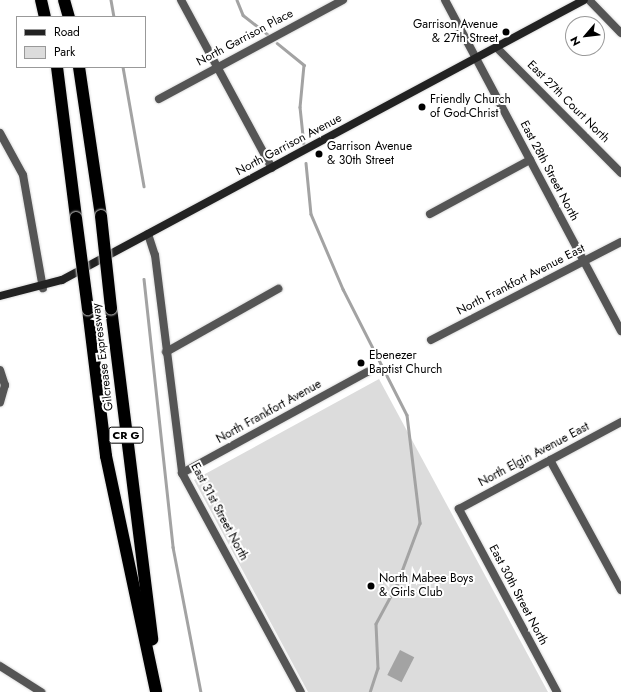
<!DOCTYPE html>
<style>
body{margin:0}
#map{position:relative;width:621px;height:692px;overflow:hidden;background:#fff;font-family:Jost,sans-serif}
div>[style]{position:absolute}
.green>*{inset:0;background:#dcdcdc}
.water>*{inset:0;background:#a3a3a3;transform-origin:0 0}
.stream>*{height:2.5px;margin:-1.25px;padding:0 1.25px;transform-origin:1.25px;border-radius:1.25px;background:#a3a3a3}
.roads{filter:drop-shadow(0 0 1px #dbdbdb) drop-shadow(0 0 1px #dbdbdb)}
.street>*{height:8px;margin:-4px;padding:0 4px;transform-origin:4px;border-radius:4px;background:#555}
.secondary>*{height:8px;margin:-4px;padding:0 4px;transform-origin:4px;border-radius:4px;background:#222}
.highway>*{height:12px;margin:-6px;padding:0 6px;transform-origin:6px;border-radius:6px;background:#000}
.bridges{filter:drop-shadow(0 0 1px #dbdbdb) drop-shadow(0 0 1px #dbdbdb)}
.highway-bridge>*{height:12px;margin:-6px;padding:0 6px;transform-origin:6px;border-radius:6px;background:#000}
.dots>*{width:11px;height:11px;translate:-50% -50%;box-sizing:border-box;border:2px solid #fff;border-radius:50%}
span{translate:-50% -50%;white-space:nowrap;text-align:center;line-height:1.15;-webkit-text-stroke:4px #fff;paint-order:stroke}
.shield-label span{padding:1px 3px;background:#fff;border:1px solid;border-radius:3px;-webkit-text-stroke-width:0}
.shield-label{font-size:11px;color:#000;font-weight:700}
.poi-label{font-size:12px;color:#000}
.right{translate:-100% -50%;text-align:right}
.left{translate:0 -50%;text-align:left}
.street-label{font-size:12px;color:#000}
.legend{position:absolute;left:16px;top:16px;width:130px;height:52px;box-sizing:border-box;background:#fff;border:1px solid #999;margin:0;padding:5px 7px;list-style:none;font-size:12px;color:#000}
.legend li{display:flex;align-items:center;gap:8px;height:20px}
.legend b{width:20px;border:1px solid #999}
.north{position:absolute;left:565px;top:16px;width:40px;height:40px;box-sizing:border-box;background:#fff;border:1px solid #999;border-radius:50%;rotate:242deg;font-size:11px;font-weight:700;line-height:16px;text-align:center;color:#000}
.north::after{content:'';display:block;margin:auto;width:14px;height:18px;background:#000;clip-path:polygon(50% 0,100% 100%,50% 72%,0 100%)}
</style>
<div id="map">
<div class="green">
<i style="clip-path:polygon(379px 379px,548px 692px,308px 692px,194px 480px)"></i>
</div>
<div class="water">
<i style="left:400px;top:650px;width:16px;height:28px;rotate:27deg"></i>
</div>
<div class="stream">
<i style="left:111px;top:0;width:17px;rotate:80deg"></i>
<i style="left:237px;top:0;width:16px;rotate:68deg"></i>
<i style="left:243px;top:15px;width:31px;rotate:38deg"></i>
<i style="left:277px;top:43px;width:35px;rotate:39deg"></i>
<i style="left:304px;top:65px;width:42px;rotate:95.4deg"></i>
<i style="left:300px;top:107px;width:37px;rotate:84deg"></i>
<i style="left:123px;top:67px;width:121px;rotate:80deg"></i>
<i style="left:306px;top:163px;width:51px;rotate:84.4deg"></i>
<i style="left:311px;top:214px;width:82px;rotate:66.9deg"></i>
<i style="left:343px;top:289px;width:141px;rotate:63.1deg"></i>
<i style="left:407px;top:415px;width:109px;rotate:83.1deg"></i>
<i style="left:420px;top:523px;width:66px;rotate:110.4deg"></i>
<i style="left:397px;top:585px;width:44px;rotate:118.3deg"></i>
<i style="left:376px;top:624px;width:44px;rotate:87.4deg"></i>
<i style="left:378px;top:668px;width:25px;rotate:108deg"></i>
<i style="left:144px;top:279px;width:270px;rotate:83.8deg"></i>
<i style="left:173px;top:547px;width:148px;rotate:79.1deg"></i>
</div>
<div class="roads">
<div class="street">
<i style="left:181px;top:0;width:191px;rotate:61.6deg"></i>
<i style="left:445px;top:0;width:375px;rotate:62deg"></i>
<i style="left:589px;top:0;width:46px;rotate:45.9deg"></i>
<i style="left:497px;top:48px;width:176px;rotate:45.2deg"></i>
<i style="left:159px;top:99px;width:209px;rotate:-28.3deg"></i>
<i style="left:0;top:133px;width:48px;rotate:61.3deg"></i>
<i style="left:23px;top:175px;width:115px;rotate:80deg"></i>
<i style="left:430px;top:214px;width:114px;rotate:-28.4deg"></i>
<i style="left:148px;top:234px;width:22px;rotate:72deg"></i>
<i style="left:155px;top:255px;width:220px;rotate:82.9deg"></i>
<i style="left:182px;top:473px;width:249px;rotate:61.5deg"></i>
<i style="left:431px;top:340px;width:214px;rotate:-27.3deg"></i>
<i style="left:166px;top:352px;width:129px;rotate:-29.4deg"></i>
<i style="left:0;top:370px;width:16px;rotate:72deg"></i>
<i style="left:5px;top:385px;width:18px;rotate:106deg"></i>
<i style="left:550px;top:460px;width:148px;rotate:61.4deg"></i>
<i style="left:182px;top:473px;width:211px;rotate:-28.6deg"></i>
<i style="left:0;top:666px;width:49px;rotate:32.4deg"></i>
<i style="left:557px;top:692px;width:208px;rotate:-118.2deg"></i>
<i style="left:459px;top:509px;width:184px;rotate:-28.2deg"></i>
</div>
<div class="secondary">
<i style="left:0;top:296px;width:64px;rotate:-14.5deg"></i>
<i style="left:62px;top:280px;width:592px;rotate:-28.21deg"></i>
</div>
<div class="highway">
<i style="left:41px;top:0;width:17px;rotate:77deg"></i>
<i style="left:64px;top:0;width:18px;rotate:74deg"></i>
<i style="left:57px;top:67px;width:152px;rotate:82.8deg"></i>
<i style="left:79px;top:67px;width:151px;rotate:81.6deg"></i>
<i style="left:111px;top:308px;width:334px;rotate:82.9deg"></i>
<i style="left:88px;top:309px;width:148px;rotate:83deg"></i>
<i style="left:106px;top:456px;width:241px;rotate:78deg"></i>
</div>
</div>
<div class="bridges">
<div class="highway-bridge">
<i style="left:101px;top:216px;width:93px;rotate:83.8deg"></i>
<i style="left:76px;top:218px;width:92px;rotate:82.5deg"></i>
</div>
</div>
<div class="dots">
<i style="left:506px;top:32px;background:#000"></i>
<i style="left:422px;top:107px;background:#000"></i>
<i style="left:319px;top:154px;background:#000"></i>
<i style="left:361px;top:363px;background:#000"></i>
<i style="left:371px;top:586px;background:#000"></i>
</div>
<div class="shield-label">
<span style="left:126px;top:435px">CR G</span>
</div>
<div class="poi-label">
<span class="right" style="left:498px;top:32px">Garrison Avenue<br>&amp; 27th Street</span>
<span class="left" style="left:430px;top:107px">Friendly Church<br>of God-Christ</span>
<span class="left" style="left:327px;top:154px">Garrison Avenue<br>&amp; 30th Street</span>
<span class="left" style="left:369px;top:363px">Ebenezer<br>Baptist Church</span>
<span class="left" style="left:379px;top:586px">North Mabee Boys<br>&amp; Girls Club</span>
</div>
<div class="street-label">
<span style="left:245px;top:38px;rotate:-28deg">North Garrison Place</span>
<span style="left:568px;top:102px;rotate:45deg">East 27th Court North</span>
<span style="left:289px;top:145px;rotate:-28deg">North Garrison Avenue</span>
<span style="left:549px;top:171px;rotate:62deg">East 28th Street North</span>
<span style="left:521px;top:280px;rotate:-27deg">North Frankfort Avenue East</span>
<span style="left:103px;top:357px;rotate:-97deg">Gilcrease Expressway</span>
<span style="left:269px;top:412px;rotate:-29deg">North Frankfort Avenue</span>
<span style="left:534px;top:455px;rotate:-28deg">North Elgin Avenue East</span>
<span style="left:219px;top:512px;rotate:62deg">East 31st Street North</span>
<span style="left:518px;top:595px;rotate:62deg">East 30th Street North</span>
</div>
<ul class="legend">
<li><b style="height:5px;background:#222"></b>Road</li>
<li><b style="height:11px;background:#dcdcdc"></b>Park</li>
</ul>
<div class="north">N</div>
</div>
